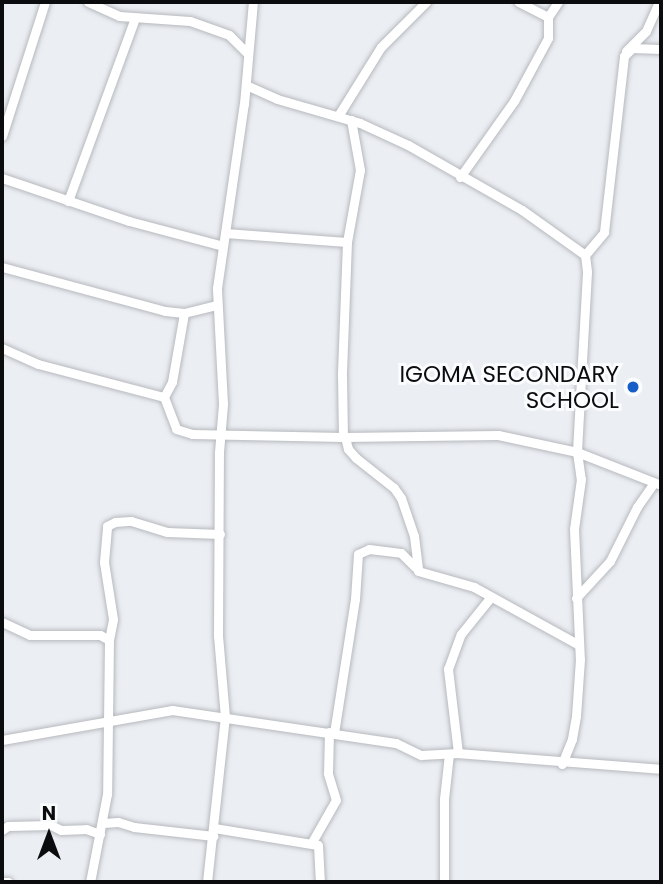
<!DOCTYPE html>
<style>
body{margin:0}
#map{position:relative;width:663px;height:884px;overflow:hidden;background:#ebeef3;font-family:Poppins,sans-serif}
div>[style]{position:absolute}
.roads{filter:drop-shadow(0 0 2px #b6b9bd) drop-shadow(0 0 2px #b6b9bd)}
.minor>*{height:9px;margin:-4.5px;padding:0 4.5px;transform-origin:4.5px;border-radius:4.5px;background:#fff}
.dots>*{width:19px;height:19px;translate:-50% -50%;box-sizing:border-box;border:4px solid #fafcfe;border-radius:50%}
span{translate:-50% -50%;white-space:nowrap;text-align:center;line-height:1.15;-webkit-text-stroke:6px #fafcfe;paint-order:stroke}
.poi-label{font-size:23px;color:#0b0c0e}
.right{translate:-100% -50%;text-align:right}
.frame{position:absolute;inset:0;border:4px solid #0b0c0e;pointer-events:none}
.north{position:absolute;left:14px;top:800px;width:70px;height:70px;-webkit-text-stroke:5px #fafcfe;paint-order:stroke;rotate:0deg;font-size:19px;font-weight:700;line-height:28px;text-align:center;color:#0b0c0e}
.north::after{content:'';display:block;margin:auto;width:24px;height:32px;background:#0b0c0e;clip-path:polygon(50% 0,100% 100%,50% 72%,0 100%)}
</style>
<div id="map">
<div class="roads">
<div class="minor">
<i style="left:88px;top:2px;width:34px;rotate:24deg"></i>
<i style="left:119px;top:16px;width:71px;rotate:4deg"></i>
<i style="left:190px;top:21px;width:41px;rotate:19.7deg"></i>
<i style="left:229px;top:35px;width:25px;rotate:45deg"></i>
<i style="left:548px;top:17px;width:18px;rotate:-56deg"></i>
<i style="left:626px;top:51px;width:28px;rotate:-45deg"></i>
<i style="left:646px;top:31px;width:32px;rotate:-66deg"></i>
<i style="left:246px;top:85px;width:34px;rotate:24deg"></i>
<i style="left:277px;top:99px;width:86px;rotate:16.1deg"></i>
<i style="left:360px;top:123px;width:53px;rotate:24.6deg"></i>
<i style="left:408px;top:145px;width:131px;rotate:29.7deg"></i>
<i style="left:522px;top:210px;width:77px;rotate:35.5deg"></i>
<i style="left:585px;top:255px;width:17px;rotate:83deg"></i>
<i style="left:587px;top:272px;width:180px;rotate:93.2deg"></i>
<i style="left:577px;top:452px;width:27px;rotate:82deg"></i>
<i style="left:581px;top:479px;width:50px;rotate:98deg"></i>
<i style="left:574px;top:529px;width:130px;rotate:87.4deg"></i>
<i style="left:580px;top:659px;width:57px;rotate:94deg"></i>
<i style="left:576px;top:716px;width:23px;rotate:100deg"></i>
<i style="left:572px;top:739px;width:27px;rotate:112deg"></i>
<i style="left:338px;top:116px;width:81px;rotate:-58.1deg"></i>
<i style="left:381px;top:47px;width:64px;rotate:-45deg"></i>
<i style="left:2px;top:136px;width:141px;rotate:-72.2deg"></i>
<i style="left:460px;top:177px;width:93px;rotate:-54.6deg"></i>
<i style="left:514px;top:101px;width:72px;rotate:-61.6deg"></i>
<i style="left:548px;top:38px;width:21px;rotate:-90deg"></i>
<i style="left:548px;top:17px;width:33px;rotate:-153deg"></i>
<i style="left:2px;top:178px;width:134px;rotate:18.7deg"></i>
<i style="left:129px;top:221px;width:97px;rotate:14.9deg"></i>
<i style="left:68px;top:201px;width:195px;rotate:-69.9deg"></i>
<i style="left:225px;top:233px;width:122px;rotate:4.2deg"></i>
<i style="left:347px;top:242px;width:133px;rotate:92.2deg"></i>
<i style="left:342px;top:375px;width:62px;rotate:89.1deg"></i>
<i style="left:347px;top:242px;width:73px;rotate:-79.8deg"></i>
<i style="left:360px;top:170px;width:51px;rotate:-100.2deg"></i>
<i style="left:585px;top:255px;width:30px;rotate:-50deg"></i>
<i style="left:604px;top:232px;width:177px;rotate:-83.5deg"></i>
<i style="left:624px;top:56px;width:11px;rotate:-45deg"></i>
<i style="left:632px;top:48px;width:29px;rotate:2deg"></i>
<i style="left:2px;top:267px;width:169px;rotate:15.1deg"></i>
<i style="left:165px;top:311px;width:19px;rotate:6deg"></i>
<i style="left:184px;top:313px;width:34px;rotate:-14deg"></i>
<i style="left:2px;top:348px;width:39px;rotate:24deg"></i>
<i style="left:38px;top:364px;width:130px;rotate:14.7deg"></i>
<i style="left:164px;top:397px;width:17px;rotate:-62deg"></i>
<i style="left:172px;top:382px;width:70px;rotate:-80.1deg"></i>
<i style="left:164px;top:397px;width:34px;rotate:69deg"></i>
<i style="left:176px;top:429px;width:17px;rotate:17deg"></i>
<i style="left:192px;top:434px;width:151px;rotate:1.1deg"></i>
<i style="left:343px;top:437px;width:155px;rotate:-0.7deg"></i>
<i style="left:498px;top:435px;width:81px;rotate:12.1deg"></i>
<i style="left:577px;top:452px;width:90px;rotate:21.4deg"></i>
<i style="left:345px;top:437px;width:12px;rotate:76deg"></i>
<i style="left:348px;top:449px;width:12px;rotate:48deg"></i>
<i style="left:356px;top:458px;width:48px;rotate:38.3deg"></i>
<i style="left:394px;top:488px;width:12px;rotate:55deg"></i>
<i style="left:401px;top:498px;width:40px;rotate:71.1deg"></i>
<i style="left:414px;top:536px;width:35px;rotate:83deg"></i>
<i style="left:418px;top:571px;width:58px;rotate:15.9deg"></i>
<i style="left:474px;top:587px;width:120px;rotate:28.9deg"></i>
<i style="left:576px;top:598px;width:50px;rotate:-47.4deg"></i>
<i style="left:610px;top:561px;width:60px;rotate:-63.4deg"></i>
<i style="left:637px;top:507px;width:29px;rotate:-55deg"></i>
<i style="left:2px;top:622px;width:31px;rotate:25deg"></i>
<i style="left:30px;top:635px;width:70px"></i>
<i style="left:100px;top:635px;width:10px;rotate:29deg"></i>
<i style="left:109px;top:640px;width:154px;rotate:90.7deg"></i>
<i style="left:107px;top:794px;width:90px;rotate:100.9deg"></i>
<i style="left:109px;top:640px;width:21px;rotate:-79deg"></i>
<i style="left:113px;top:619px;width:58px;rotate:-99deg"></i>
<i style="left:104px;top:562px;width:36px;rotate:-85deg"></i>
<i style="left:107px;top:526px;width:9px;rotate:-27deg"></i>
<i style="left:115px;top:522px;width:16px;rotate:-4deg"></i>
<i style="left:131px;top:521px;width:38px;rotate:17deg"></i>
<i style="left:167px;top:532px;width:53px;rotate:2.2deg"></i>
<i style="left:334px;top:733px;width:136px;rotate:-81.1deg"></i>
<i style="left:355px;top:599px;width:45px;rotate:-86.2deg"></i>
<i style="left:358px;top:554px;width:12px;rotate:-24deg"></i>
<i style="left:369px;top:549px;width:32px;rotate:7deg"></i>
<i style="left:401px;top:553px;width:20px;rotate:45deg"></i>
<i style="left:2px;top:740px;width:173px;rotate:-10deg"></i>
<i style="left:172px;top:710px;width:226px;rotate:8.4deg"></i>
<i style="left:396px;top:743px;width:28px;rotate:26deg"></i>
<i style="left:421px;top:755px;width:37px;rotate:-3deg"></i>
<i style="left:458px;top:753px;width:204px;rotate:4.5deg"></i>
<i style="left:458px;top:753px;width:85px;rotate:-96.8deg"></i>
<i style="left:448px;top:669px;width:37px;rotate:-70deg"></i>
<i style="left:461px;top:634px;width:46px;rotate:-51.1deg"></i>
<i style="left:103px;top:823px;width:15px;rotate:-4deg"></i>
<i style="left:118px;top:822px;width:17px;rotate:17deg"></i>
<i style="left:134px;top:827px;width:80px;rotate:6.5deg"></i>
<i style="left:214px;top:828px;width:105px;rotate:9.3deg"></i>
<i style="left:318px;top:845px;width:37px;rotate:87deg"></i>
<i style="left:2px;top:830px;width:7px;rotate:-34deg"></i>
<i style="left:8px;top:826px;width:43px;rotate:-1.3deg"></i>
<i style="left:51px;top:825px;width:11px;rotate:27deg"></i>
<i style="left:61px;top:830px;width:25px;rotate:-2deg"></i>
<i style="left:86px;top:829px;width:15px;rotate:20deg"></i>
<i style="left:312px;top:842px;width:48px;rotate:-60.3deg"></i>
<i style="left:336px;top:800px;width:28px;rotate:-107deg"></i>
<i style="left:328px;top:773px;width:41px;rotate:-88.6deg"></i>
<i style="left:2px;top:882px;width:6px"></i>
<i style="left:207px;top:882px;width:166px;rotate:-83.8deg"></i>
<i style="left:225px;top:717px;width:81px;rotate:-94.9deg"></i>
<i style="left:218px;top:636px;width:184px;rotate:-89.7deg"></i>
<i style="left:219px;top:452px;width:48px;rotate:-85.2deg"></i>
<i style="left:223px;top:404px;width:116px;rotate:-93deg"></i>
<i style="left:217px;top:288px;width:186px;rotate:-81.7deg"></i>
<i style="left:244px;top:104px;width:102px;rotate:-85deg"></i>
<i style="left:444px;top:882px;width:83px;rotate:-90deg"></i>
<i style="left:444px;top:799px;width:45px;rotate:-83.7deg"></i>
</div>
</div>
<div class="dots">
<i style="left:633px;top:387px;background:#175dc8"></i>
</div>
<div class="poi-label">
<span class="right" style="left:619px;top:387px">IGOMA SECONDARY<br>SCHOOL</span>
</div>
<div class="frame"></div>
<div class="north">N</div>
</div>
